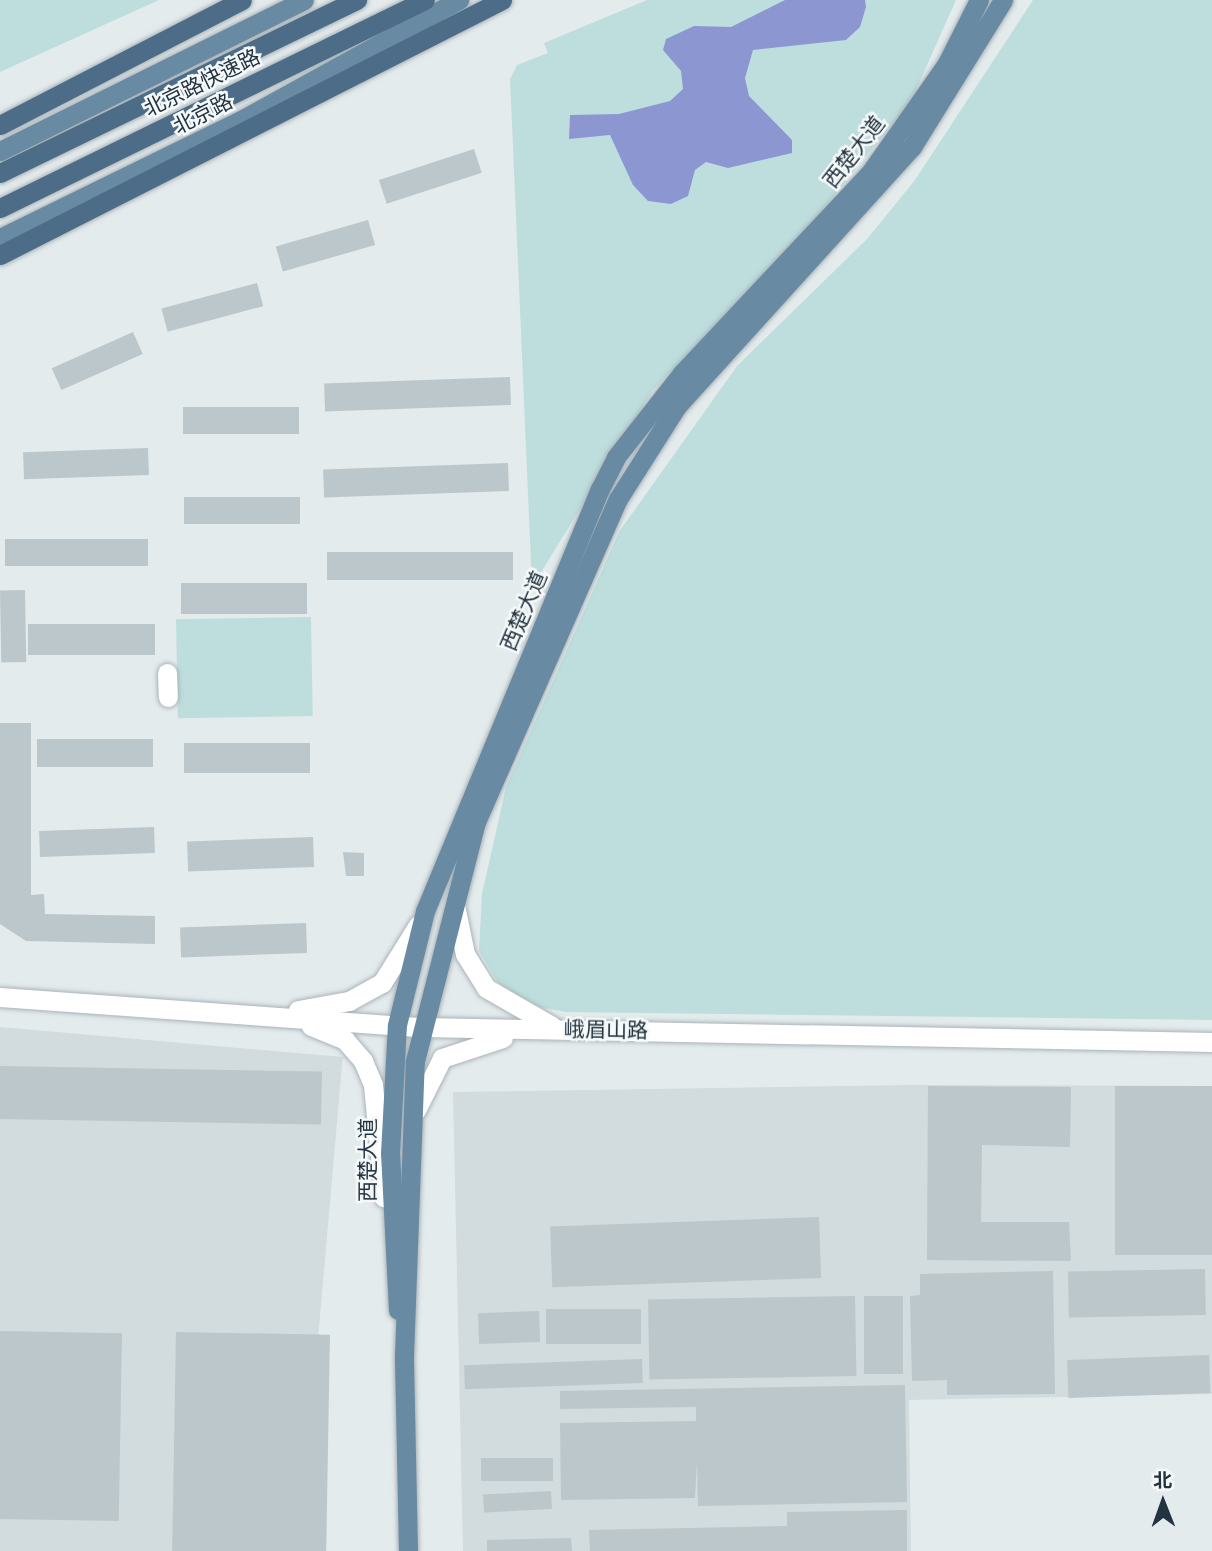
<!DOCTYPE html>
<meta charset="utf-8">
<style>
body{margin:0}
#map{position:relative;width:1212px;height:1551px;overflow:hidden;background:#e4ebed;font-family:Arial,"Noto Sans SC",sans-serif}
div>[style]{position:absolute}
.built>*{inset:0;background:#d2dbdd;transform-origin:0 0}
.green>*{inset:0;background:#bddedd;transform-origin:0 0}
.water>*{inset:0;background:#8c97d2}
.building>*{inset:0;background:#bcc7cb;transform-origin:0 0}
.roads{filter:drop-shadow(0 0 2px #aab4b9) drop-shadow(0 0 2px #aab4b9)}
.minor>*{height:19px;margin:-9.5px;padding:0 9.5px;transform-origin:9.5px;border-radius:9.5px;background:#fff}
.tertiary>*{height:19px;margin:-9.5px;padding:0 9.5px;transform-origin:9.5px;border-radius:9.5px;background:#fff}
.primary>*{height:19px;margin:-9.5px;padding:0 9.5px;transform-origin:9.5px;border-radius:9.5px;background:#698aa3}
.trunk>*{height:19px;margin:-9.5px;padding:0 9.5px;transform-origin:9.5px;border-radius:9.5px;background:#4c6c87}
span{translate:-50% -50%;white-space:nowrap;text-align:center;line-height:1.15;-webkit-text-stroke:5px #f5f9fa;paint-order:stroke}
.street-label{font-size:21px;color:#23333f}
.north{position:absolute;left:1128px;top:1467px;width:70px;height:70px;-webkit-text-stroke:5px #f5f9fa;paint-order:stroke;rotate:359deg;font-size:19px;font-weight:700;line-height:28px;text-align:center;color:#23333f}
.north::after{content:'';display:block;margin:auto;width:24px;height:32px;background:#23333f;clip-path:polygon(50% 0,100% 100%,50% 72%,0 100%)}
</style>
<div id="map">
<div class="built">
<i style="left:0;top:1027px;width:344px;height:524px;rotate:5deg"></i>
<i style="clip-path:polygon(913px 1085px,1212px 1086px,1212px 1394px,909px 1400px,911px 1551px,463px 1551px,453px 1092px)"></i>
</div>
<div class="green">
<i style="clip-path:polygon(0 0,159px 0,0 72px)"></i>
<i style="clip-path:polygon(647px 0,956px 0,911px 101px,809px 226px,653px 390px,532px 587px,510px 79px,517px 65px,548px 53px,544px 43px)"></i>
<i style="clip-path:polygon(1033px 0,1212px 0,1212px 1020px,565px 1012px,524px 1004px,497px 981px,479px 951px,482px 894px,506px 787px,619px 532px,737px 366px,868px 238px,915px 180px)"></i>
<i style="left:311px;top:617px;width:99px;height:135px;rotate:89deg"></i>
</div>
<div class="water">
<i style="clip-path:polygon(785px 0,865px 0,866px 7px,860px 27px,846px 40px,753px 50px,745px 78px,749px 96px,792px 140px,792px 153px,728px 168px,706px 162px,695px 170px,688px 196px,671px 204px,648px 201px,633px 185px,610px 135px,569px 139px,570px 115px,619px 114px,670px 101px,683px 89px,681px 71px,663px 50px,666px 39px,694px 26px,731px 27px)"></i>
</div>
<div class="building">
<i style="left:474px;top:149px;width:25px;height:100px;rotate:72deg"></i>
<i style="left:368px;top:220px;width:26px;height:96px;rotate:74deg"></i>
<i style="left:257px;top:283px;width:24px;height:99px;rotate:75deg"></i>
<i style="left:133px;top:332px;width:24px;height:89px;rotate:66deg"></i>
<i style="left:510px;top:377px;width:28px;height:186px;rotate:88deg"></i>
<i style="left:183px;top:407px;width:116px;height:27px"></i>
<i style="left:148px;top:448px;width:27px;height:125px;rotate:88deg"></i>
<i style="left:508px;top:463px;width:28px;height:185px;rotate:88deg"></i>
<i style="left:300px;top:497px;width:27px;height:116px;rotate:90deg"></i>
<i style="left:5px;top:539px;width:143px;height:27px"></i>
<i style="left:513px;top:552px;width:28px;height:186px;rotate:90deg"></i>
<i style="left:307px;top:583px;width:31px;height:126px;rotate:90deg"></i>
<i style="left:25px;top:590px;width:72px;height:25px;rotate:89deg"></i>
<i style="left:155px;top:624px;width:31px;height:127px;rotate:90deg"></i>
<i style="clip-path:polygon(0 723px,31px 723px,31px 895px,44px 894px,45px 914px,155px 916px,155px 944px,26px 941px,0 924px)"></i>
<i style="left:153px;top:739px;width:28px;height:116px;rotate:90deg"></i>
<i style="left:310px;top:743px;width:30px;height:126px;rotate:90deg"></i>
<i style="left:154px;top:827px;width:26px;height:115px;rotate:88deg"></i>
<i style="left:313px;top:837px;width:30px;height:126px;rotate:88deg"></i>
<i style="clip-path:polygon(343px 852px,364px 853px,364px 876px,346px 876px)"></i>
<i style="left:306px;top:923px;width:30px;height:126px;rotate:88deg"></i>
<i style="left:0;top:1066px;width:322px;height:53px;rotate:1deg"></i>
<i style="clip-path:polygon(928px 1086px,1071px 1087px,1070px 1147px,982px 1145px,981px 1222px,1069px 1222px,1071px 1261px,927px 1260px)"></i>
<i style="left:1115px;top:1086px;width:97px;height:169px"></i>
<i style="left:819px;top:1217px;width:61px;height:269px;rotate:88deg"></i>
<i style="left:1205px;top:1269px;width:46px;height:137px;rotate:89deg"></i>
<i style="clip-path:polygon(1053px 1271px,1055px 1394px,947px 1395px,947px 1380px,912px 1381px,910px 1296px,920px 1295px,920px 1274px)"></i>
<i style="left:855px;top:1296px;width:80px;height:207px;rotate:89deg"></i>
<i style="left:864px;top:1296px;width:39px;height:78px"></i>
<i style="left:641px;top:1309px;width:35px;height:95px;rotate:90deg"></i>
<i style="left:539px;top:1311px;width:31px;height:61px;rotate:88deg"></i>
<i style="left:0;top:1331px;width:122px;height:188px;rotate:1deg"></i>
<i style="left:176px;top:1332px;width:154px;height:219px;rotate:1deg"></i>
<i style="left:1209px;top:1355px;width:38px;height:142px;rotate:88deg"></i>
<i style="left:642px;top:1359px;width:24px;height:178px;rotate:88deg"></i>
<i style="clip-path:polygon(905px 1385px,907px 1502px,698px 1506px,697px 1460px,695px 1498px,561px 1500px,560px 1423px,696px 1421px,696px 1407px,560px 1409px,560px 1391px)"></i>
<i style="left:553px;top:1458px;width:23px;height:72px;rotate:90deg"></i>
<i style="left:551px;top:1491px;width:18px;height:68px;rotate:87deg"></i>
<i style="clip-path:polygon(907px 1510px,907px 1551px,590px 1551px,589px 1530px,787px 1526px,787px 1512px)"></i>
<i style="clip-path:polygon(571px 1538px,572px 1551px,487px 1551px,487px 1540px)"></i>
</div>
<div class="roads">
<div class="minor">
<i style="left:167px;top:673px;width:24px;rotate:88deg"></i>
</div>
<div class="tertiary">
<i style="left:455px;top:905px;width:50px;rotate:78.5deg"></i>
<i style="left:465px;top:954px;width:40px;rotate:58deg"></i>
<i style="left:486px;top:988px;width:76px;rotate:29.9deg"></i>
<i style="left:0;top:997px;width:422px;rotate:4.1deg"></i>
<i style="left:421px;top:1027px;width:791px;rotate:1.09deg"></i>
<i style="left:298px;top:1010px;width:52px;rotate:-10deg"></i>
<i style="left:349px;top:1001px;width:38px;rotate:-29deg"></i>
<i style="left:382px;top:983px;width:68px;rotate:-58.2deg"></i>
<i style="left:311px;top:1026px;width:37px;rotate:22deg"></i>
<i style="left:345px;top:1040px;width:28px;rotate:49deg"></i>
<i style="left:363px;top:1061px;width:26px;rotate:67deg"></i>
<i style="left:373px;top:1085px;width:113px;rotate:84.4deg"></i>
<i style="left:416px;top:1110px;width:58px;rotate:-63.4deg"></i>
<i style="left:442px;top:1058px;width:64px;rotate:-18.2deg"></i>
</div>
<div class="primary">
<i style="left:0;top:151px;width:339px;rotate:-26.4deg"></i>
<i style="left:0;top:238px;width:271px;rotate:-26.1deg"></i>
<i style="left:243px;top:119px;width:247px;rotate:-28.9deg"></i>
<i style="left:398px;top:1310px;width:157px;rotate:-92.9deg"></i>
<i style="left:390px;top:1153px;width:128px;rotate:-86.9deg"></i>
<i style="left:397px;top:1025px;width:117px;rotate:-76.2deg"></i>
<i style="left:425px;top:911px;width:457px;rotate:-67.5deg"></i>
<i style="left:600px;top:489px;width:36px;rotate:-63deg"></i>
<i style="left:616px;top:457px;width:107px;rotate:-51.8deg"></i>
<i style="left:682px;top:373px;width:274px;rotate:-46.8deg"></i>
<i style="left:870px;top:173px;width:132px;rotate:-54.9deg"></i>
<i style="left:946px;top:65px;width:73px;rotate:-63.1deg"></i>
<i style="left:408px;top:1551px;width:195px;rotate:-91.2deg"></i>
<i style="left:404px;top:1356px;width:295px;rotate:-87.9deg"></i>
<i style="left:415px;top:1061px;width:247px;rotate:-75.7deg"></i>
<i style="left:476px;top:822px;width:353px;rotate:-66.3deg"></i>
<i style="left:618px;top:499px;width:110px;rotate:-57.6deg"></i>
<i style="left:677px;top:406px;width:350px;rotate:-47.8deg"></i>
<i style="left:912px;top:147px;width:173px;rotate:-58.2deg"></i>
</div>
<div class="trunk">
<i style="left:0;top:125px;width:272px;rotate:-27.3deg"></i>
<i style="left:0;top:173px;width:397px;rotate:-25.9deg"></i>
<i style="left:0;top:208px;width:473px;rotate:-26.1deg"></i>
<i style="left:0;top:255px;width:563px;rotate:-26.93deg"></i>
</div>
</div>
<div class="street-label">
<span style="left:202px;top:83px;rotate:-26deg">北京路快速路</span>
<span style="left:203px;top:114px;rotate:-27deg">北京路</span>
<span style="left:854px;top:152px;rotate:-52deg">西楚大道</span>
<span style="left:524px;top:611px;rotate:-67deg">西楚大道</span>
<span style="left:606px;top:1030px;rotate:1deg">峨眉山路</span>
<span style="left:368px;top:1160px;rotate:-90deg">西楚大道</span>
</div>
<div class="north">北</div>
</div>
